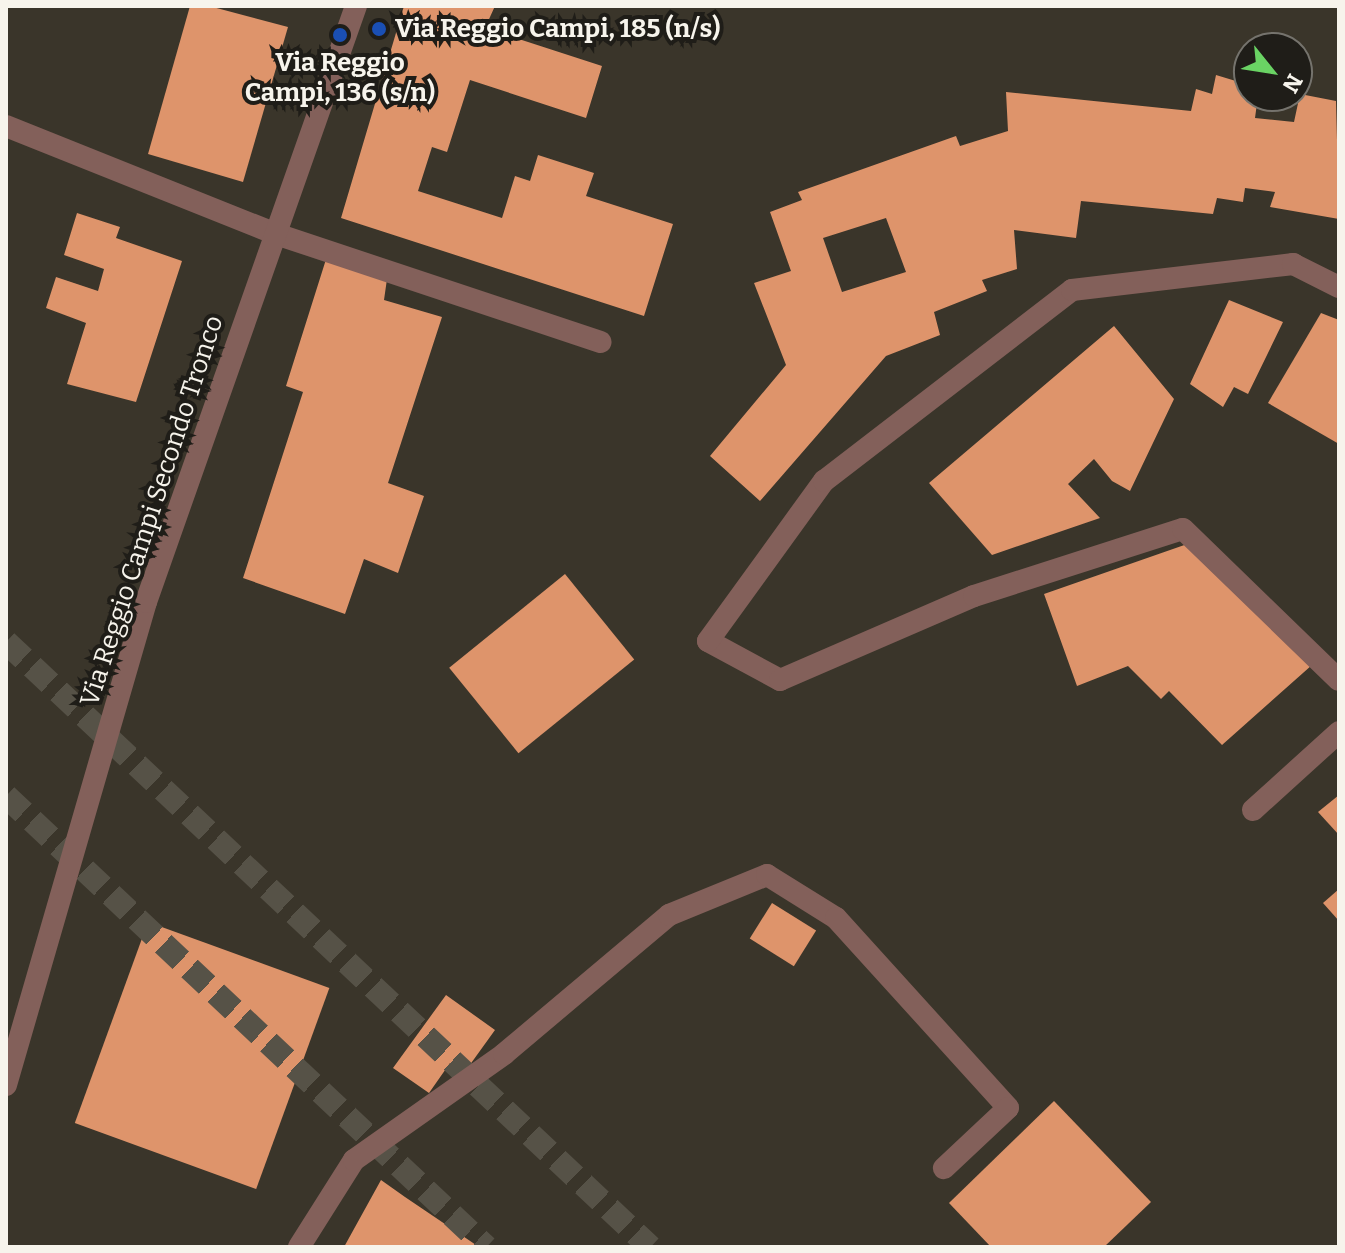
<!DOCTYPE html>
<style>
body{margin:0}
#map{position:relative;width:1345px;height:1253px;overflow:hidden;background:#3a352a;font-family:Bitter,serif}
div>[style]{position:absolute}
.building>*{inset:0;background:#de946b;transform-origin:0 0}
.motorway-tunnel>*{height:24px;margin-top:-12px;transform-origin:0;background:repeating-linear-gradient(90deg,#565247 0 24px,transparent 0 36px)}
.service>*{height:22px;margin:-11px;padding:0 11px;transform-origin:11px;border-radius:11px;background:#83605a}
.minor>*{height:22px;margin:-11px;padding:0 11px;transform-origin:11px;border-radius:11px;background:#83605a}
.tertiary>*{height:22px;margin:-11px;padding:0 11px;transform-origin:11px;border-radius:11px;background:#83605a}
.dots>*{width:22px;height:22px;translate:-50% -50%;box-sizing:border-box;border:4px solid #1f1d18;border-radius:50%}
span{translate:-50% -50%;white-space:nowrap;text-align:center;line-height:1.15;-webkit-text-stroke:8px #1f1d18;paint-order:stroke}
.poi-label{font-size:26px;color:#f7f4ec;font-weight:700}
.left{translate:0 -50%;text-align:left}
.street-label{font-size:26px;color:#f7f4ec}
.frame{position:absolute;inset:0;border:8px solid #f7f4ec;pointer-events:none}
.north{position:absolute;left:1233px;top:32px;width:80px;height:80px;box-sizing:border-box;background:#1f1d18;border:2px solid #75736d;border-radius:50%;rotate:120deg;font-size:22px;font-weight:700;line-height:32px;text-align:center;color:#f7f4ec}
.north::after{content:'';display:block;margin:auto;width:28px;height:36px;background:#6ad364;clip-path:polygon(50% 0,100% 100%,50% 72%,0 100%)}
</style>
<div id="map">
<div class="building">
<i style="clip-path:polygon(190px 6px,209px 6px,288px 27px,243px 182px,148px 154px)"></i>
<i style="clip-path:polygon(404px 6px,495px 6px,485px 28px,602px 66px,586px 118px,470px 80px,447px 152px,432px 147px,418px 191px,502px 218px,515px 176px,530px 181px,538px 155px,594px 173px,586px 196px,673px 224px,644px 316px,341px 218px)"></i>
<i style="clip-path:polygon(evenodd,1216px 75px,1249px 85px,1249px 96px,1258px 96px,1255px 118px,1294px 122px,1300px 94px,1336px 101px,1339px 219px,1270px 207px,1275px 192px,1245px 188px,1243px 202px,1217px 198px,1213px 214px,1081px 201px,1076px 238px,1014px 230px,1017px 269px,982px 280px,987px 291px,934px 312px,940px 335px,886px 356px,760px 501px,710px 456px,786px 365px,754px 283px,791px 271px,770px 212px,802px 200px,798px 192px,956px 136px,960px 146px,1008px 131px,1006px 92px,1191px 111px,1196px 89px,1212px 94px,1216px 75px,886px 218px,906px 272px,842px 292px,823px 238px,886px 218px)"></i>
<i style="clip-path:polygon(77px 213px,120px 227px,116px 238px,182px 261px,136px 402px,67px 384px,86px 323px,46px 308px,56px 277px,98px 291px,104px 269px,64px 255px)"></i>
<i style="clip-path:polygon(328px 253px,388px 272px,384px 300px,442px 317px,388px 483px,424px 496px,398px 573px,364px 559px,345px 614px,243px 578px,303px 392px,286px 386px)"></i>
<i style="clip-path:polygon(1229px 300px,1283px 322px,1248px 394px,1234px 387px,1223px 407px,1190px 384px)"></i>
<i style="clip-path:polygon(1321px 313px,1339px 320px,1339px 444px,1268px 403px)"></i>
<i style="clip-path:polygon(1114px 326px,1174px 399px,1130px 491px,1112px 481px,1094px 459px,1068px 484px,1100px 518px,992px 555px,929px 483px)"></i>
<i style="clip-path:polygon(1193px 542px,1312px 665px,1222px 745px,1169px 691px,1161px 699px,1128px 666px,1077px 686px,1044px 594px)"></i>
<i style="left:565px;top:574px;width:110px;height:149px;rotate:51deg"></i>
<i style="clip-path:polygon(1339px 795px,1339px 835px,1318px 812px)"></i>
<i style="clip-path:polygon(1339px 889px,1339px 921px,1323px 903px)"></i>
<i style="left:772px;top:903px;width:52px;height:42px;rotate:32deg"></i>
<i style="left:148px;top:922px;width:193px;height:214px;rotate:20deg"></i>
<i style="clip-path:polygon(446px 995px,495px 1030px,464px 1073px,450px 1063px,429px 1093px,393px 1068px)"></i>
<i style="clip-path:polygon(1054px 1101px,1151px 1202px,1104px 1247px,991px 1247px,949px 1203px)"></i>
<i style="clip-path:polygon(381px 1180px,405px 1197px,479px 1247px,344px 1247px)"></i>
</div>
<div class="motorway-tunnel">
<i style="left:6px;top:642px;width:884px;rotate:43.21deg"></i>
<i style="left:6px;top:796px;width:659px;rotate:43.22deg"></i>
</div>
<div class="service">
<i style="left:708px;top:641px;width:82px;rotate:28.4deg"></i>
<i style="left:780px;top:680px;width:211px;rotate:-23.4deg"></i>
<i style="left:974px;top:596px;width:219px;rotate:-17.8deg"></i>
<i style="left:1183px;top:529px;width:217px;rotate:44.1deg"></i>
<i style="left:1253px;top:810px;width:116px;rotate:-42.2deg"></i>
</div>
<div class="minor">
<i style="left:6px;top:126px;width:291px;rotate:21.8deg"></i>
<i style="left:276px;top:234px;width:342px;rotate:18.4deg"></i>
<i style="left:708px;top:641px;width:198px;rotate:-54.1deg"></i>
<i style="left:824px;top:481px;width:313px;rotate:-37.6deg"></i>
<i style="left:1072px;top:290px;width:223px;rotate:-6.7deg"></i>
<i style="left:1293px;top:264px;width:51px;rotate:26.6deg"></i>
<i style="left:299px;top:1247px;width:103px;rotate:-57.7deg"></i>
<i style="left:354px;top:1160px;width:184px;rotate:-35.2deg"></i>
<i style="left:504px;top:1054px;width:216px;rotate:-40.1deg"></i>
<i style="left:669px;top:915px;width:106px;rotate:-22.2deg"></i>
<i style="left:767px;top:875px;width:81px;rotate:31.9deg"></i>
<i style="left:836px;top:918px;width:256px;rotate:47.8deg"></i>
<i style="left:1008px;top:1108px;width:88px;rotate:136.8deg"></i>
</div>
<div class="tertiary">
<i style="left:6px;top:1085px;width:503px;rotate:-73.84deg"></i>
<i style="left:146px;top:602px;width:632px;rotate:-70.59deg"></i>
</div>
<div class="dots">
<i style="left:379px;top:29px;background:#1a4fb4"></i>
<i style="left:340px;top:35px;background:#1a4fb4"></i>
</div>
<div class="poi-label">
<span class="left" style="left:395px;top:29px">Via Reggio Campi, 185 (n/s)</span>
<span style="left:340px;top:78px">Via Reggio<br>Campi, 136 (s/n)</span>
</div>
<div class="street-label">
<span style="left:152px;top:511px;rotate:-72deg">Via Reggio Campi Secondo Tronco</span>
</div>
<div class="frame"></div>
<div class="north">N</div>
</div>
